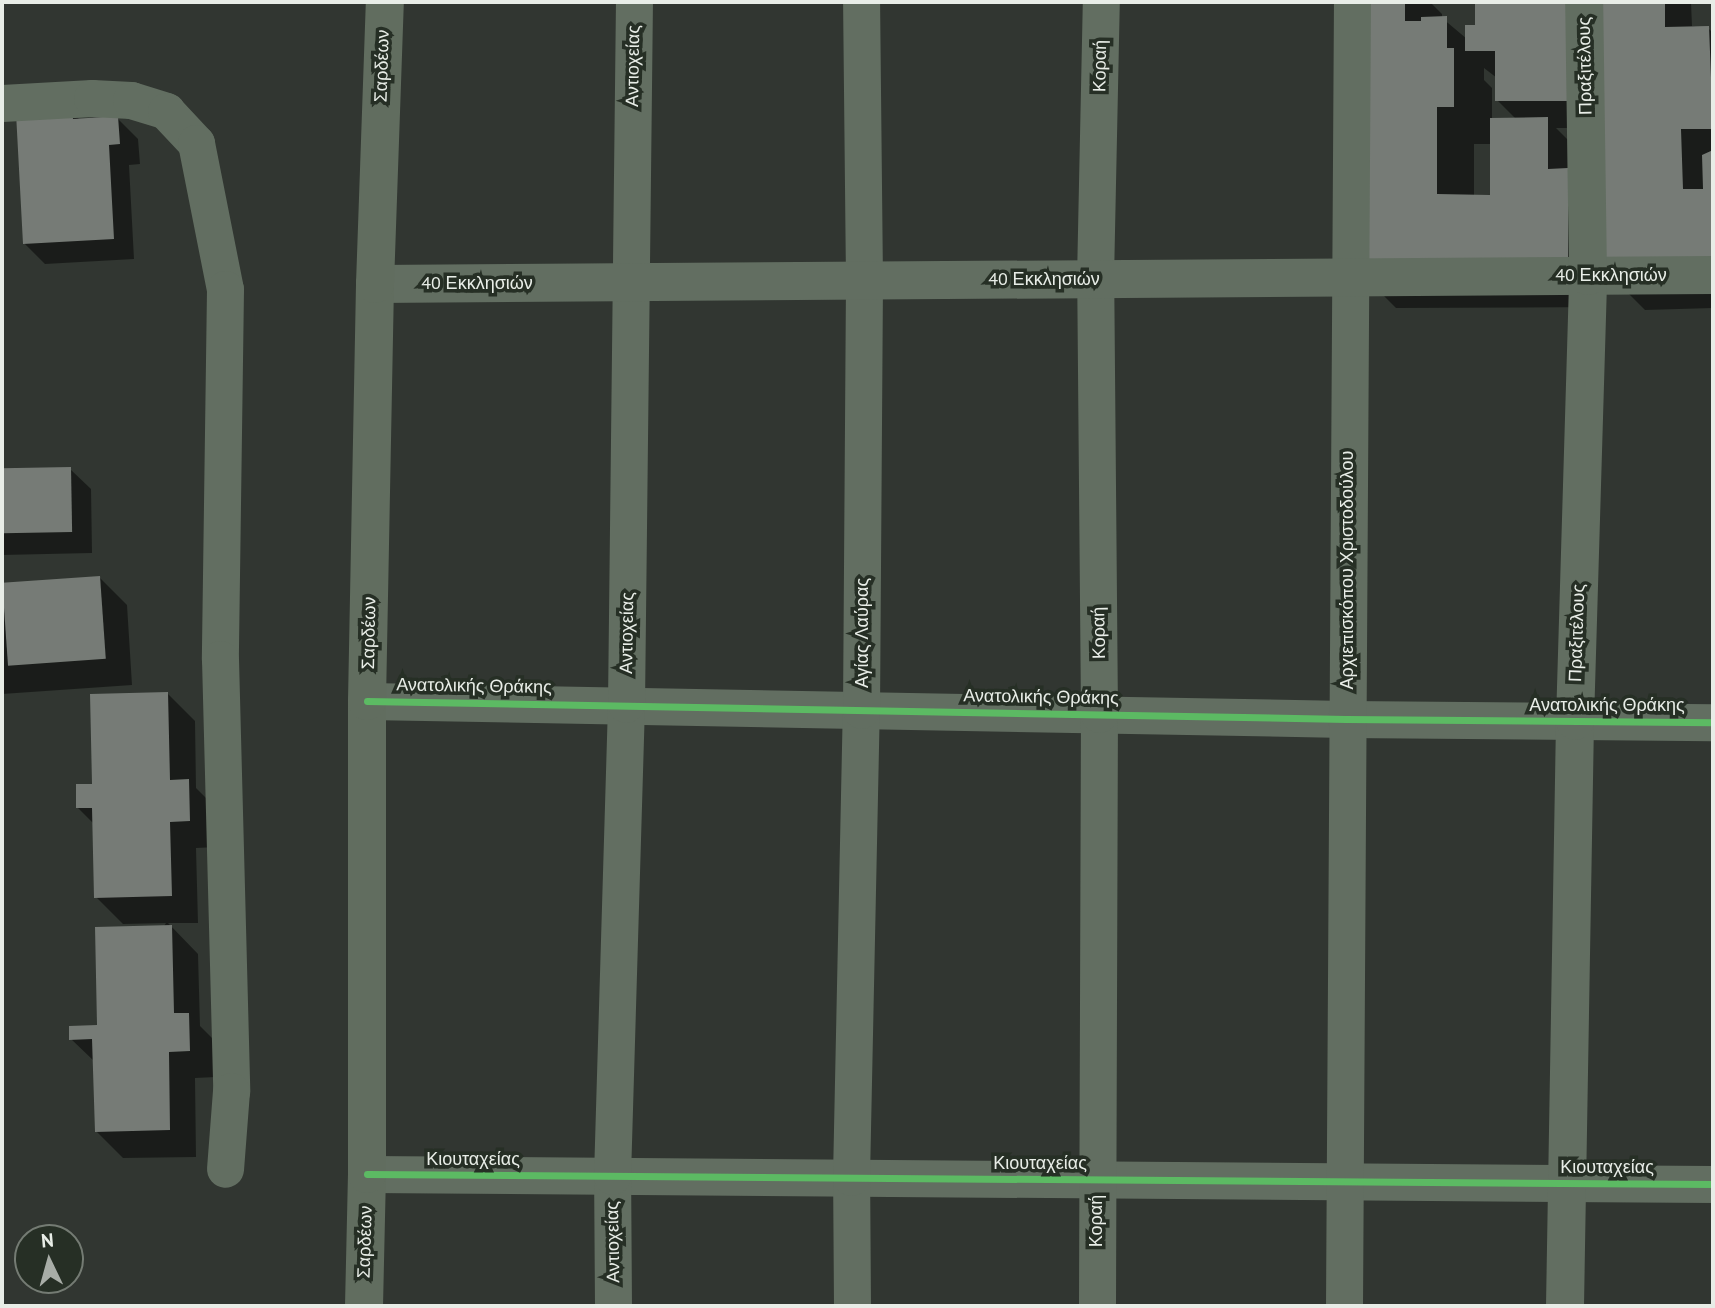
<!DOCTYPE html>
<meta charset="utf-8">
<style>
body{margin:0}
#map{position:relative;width:1715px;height:1308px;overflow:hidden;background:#313631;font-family:"PT Sans",sans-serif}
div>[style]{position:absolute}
.shadow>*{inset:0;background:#0007}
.building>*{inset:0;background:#767b76;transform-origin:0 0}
.minor>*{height:37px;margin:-18.5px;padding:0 18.5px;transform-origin:18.5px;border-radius:18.5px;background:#626e61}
.tertiary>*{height:38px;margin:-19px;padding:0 19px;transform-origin:19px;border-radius:19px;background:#626e61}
.primary>*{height:38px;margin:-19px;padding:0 19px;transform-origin:19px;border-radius:19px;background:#616d5f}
.cycleway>*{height:7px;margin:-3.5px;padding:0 3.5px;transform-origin:3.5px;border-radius:3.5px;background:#5cba63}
span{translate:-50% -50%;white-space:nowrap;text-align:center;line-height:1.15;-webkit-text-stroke:7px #262f25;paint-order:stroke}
.street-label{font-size:18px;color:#e8ede7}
.frame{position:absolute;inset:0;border:4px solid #e8ede7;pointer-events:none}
.north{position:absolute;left:14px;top:1224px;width:70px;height:70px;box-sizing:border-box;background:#262f25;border:2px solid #747b73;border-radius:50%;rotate:355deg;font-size:19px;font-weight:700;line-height:28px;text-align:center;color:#e8ede7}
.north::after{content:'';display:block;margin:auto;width:24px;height:32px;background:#a8ada7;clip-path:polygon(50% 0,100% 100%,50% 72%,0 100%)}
</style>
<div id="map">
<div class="shadow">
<i style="clip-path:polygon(evenodd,1358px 2px,1430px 2px,1442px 14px,1442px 18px,1467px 39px,1477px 27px,1477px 2px,1691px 2px,1692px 26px,1708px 28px,1713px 33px,1713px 308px,1645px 310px,1605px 270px,1605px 307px,1396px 308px,1358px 270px,1358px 2px,1484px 68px,1497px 78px,1497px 100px,1516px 119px,1492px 119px,1492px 88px,1484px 80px,1484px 68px,1358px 2px,1556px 128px,1598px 128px,1585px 157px,1556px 128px,1358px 2px,1474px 144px,1492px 144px,1492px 196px,1474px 196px,1474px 144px)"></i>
<i style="clip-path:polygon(72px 112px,80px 120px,117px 118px,138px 139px,140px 164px,129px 165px,134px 259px,45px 264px,24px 243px)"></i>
<i style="clip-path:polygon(70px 469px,91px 489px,92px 553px,2px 555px,2px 471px)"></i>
<i style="clip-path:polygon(100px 578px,127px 605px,132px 685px,2px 694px,2px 584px)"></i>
<i style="clip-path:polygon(168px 694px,195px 721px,196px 788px,216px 808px,217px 847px,196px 848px,198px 923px,168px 923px,198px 954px,200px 1026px,216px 1042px,216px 1077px,195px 1078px,196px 1157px,123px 1158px,96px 1131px,95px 1062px,71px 1039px,99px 1027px,166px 923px,123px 924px,96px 897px,94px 824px,78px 808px)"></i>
</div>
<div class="building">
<i style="clip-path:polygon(1356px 2px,1405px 2px,1405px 21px,1421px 21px,1421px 17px,1447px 16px,1447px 48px,1454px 48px,1454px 107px,1437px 107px,1437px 194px,1490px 195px,1490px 118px,1548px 117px,1548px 169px,1568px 168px,1568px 270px,1356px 270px)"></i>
<i style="clip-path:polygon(1475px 2px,1573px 2px,1572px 101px,1495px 101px,1495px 51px,1465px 51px,1465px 25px,1475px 25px)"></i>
<i style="clip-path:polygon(1597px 2px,1665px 2px,1665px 27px,1709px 26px,1713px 129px,1681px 129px,1683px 189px,1703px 189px,1702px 155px,1713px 150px,1713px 270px,1605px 273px)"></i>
<i style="clip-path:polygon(72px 110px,73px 119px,118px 116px,120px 144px,109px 145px,114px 239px,23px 244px,16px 113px)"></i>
<i style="left:71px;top:467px;width:65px;height:69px;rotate:89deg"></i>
<i style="left:100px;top:576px;width:83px;height:98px;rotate:86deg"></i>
<i style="clip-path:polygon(168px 692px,170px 780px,189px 779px,190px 821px,170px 822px,172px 896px,94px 898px,92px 808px,76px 808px,76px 784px,92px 784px,90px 694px)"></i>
<i style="clip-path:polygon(172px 925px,174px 1013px,189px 1013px,190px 1051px,169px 1052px,170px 1130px,95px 1132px,92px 1039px,69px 1040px,69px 1026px,97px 1025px,95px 927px)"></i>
</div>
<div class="minor">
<i style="left:2px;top:103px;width:90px;rotate:-3.2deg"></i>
<i style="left:92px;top:98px;width:39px;rotate:3deg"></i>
<i style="left:131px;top:100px;width:37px;rotate:17deg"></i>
<i style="left:166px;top:111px;width:44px;rotate:46.8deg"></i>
<i style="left:196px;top:143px;width:149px;rotate:78.8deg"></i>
<i style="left:225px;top:289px;width:370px;rotate:90.8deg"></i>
<i style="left:220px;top:659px;width:432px;rotate:88.5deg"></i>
<i style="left:231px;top:1091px;width:78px;rotate:94.4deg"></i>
<i style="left:367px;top:701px;width:979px;rotate:1.05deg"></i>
<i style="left:1346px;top:719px;width:367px;rotate:0.5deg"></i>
<i style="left:367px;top:1174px;width:1346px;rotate:0.43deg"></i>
<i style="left:613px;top:1306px;width:130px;rotate:-90.4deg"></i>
<i style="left:612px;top:1176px;width:472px;rotate:-88.3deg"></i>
<i style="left:626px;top:704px;width:702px;rotate:-89.35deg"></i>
<i style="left:852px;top:1306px;width:129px;rotate:-90.4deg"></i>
<i style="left:851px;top:1177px;width:467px;rotate:-88.8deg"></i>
<i style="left:861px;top:710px;width:429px;rotate:-89.6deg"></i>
<i style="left:864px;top:281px;width:279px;rotate:-90.6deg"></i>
<i style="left:1097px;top:1306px;width:592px;rotate:-89.81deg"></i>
<i style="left:1099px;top:714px;width:435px;rotate:-90.5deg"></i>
<i style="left:1095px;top:279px;width:277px;rotate:-88.8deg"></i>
<i style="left:1344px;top:1306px;width:1304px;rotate:-89.65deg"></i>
</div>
<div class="tertiary">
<i style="left:375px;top:284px;width:1338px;rotate:-0.39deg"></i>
<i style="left:1565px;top:1306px;width:585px;rotate:-89.02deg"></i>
<i style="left:1575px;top:721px;width:445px;rotate:-88.3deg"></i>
<i style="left:1588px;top:276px;width:274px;rotate:-90.8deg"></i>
</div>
<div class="primary">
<i style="left:364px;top:1306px;width:132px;rotate:-88.7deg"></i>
<i style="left:367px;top:1174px;width:473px;rotate:-90deg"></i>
<i style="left:367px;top:701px;width:417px;rotate:-88.9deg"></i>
<i style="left:375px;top:284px;width:282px;rotate:-88deg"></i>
</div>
<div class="cycleway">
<i style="left:367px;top:701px;width:979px;rotate:1.05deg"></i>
<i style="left:1346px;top:719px;width:367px;rotate:0.5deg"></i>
<i style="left:367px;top:1174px;width:1346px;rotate:0.43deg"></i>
</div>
<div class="street-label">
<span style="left:382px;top:66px;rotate:-88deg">Σαρδέων</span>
<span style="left:633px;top:66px;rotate:-89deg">Αντιοχείας</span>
<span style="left:1100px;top:66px;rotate:-89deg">Κοραή</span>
<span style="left:1585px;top:66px;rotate:-91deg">Πραξιτέλους</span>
<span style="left:1611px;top:275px">40 Εκκλησιών</span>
<span style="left:1044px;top:279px">40 Εκκλησιών</span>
<span style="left:477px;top:283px">40 Εκκλησιών</span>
<span style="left:1347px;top:570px;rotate:-90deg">Αρχιεπισκόπου Χριστοδούλου</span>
<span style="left:369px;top:633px;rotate:-89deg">Σαρδέων</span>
<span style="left:627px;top:633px;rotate:-89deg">Αντιοχείας</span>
<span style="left:862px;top:633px;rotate:-90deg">Αγίας Λαύρας</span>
<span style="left:1099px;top:633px;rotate:-91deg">Κοραή</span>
<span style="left:1577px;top:633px;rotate:-88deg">Πραξιτέλους</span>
<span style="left:474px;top:686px;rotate:1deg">Ανατολικής Θράκης</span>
<span style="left:1041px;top:697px;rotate:1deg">Ανατολικής Θράκης</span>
<span style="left:1607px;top:705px">Ανατολικής Θράκης</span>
<span style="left:473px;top:1159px">Κιουταχείας</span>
<span style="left:1040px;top:1163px">Κιουταχείας</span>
<span style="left:1607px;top:1167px">Κιουταχείας</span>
<span style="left:1096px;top:1221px;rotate:-90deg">Κοραή</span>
<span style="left:365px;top:1242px;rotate:-88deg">Σαρδέων</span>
<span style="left:613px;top:1242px;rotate:-91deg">Αντιοχείας</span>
</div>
<div class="frame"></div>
<div class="north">N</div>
</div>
